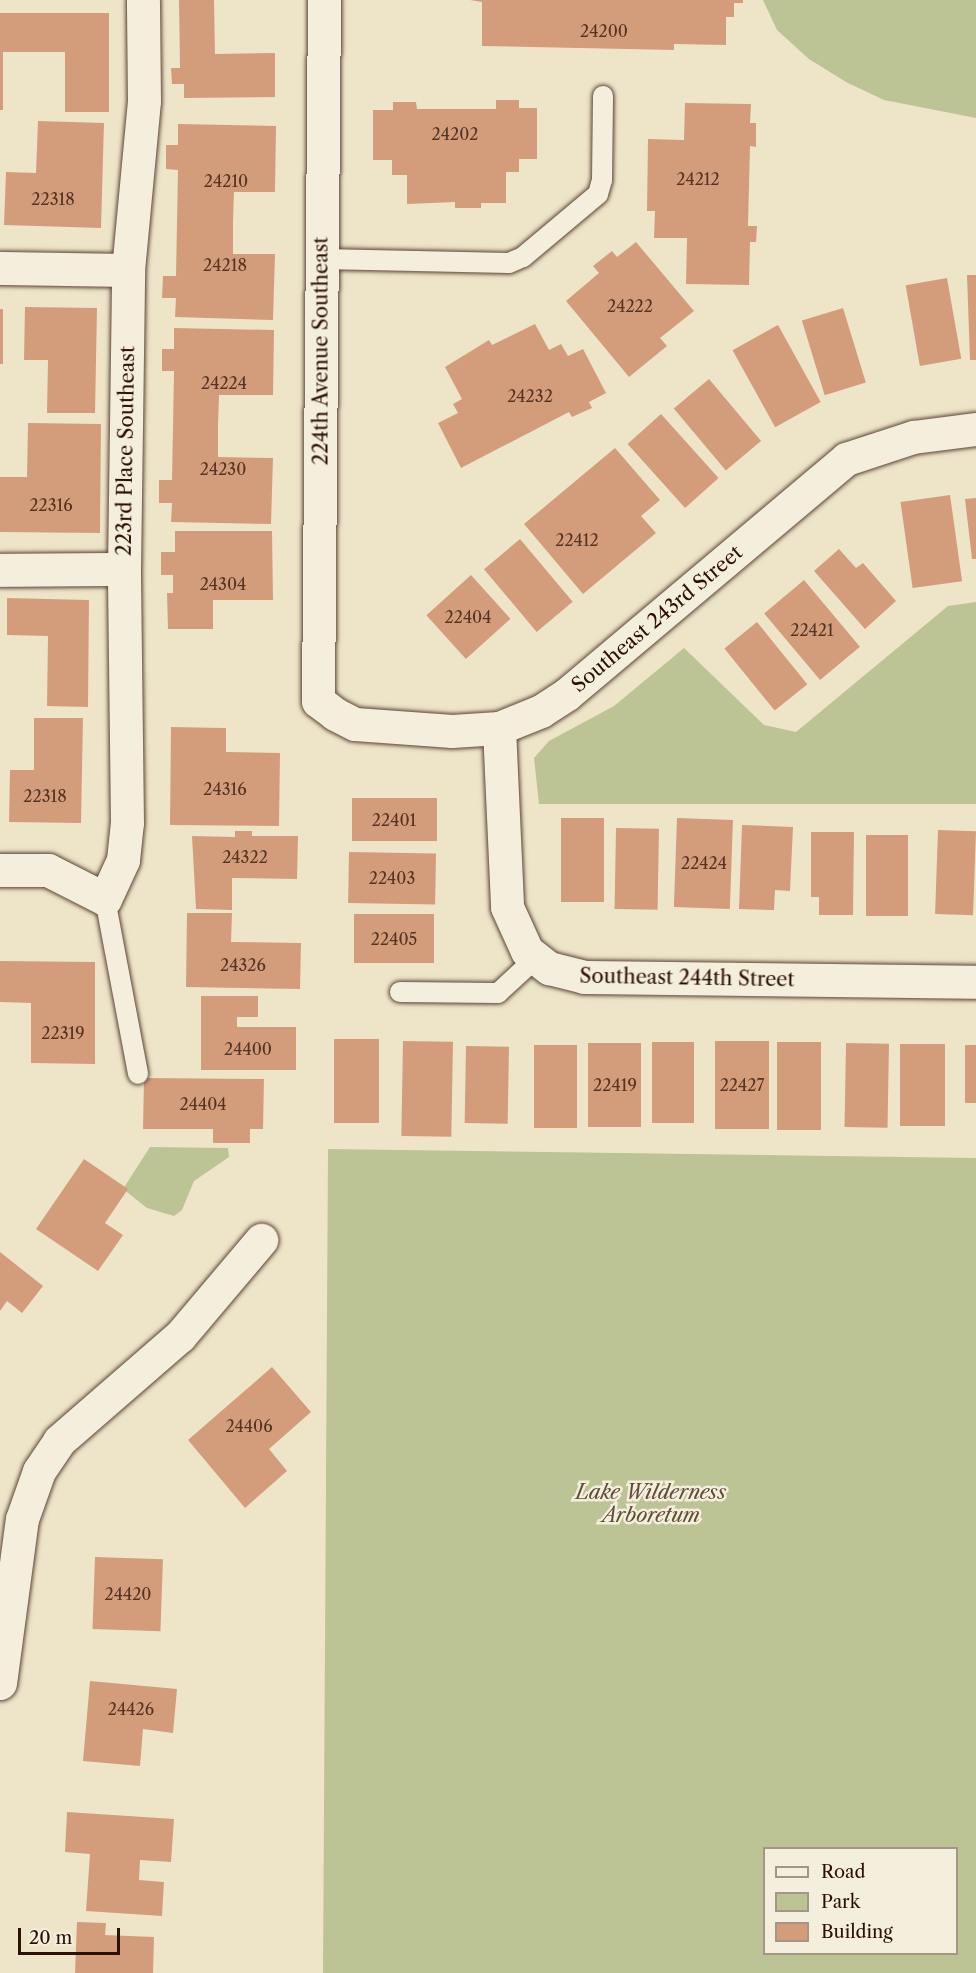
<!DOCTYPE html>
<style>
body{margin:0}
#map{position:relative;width:976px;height:1973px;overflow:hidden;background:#eee5c9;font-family:"Libre Caslon Text",serif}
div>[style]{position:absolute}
.green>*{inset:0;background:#bcc394}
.building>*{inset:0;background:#d39d7b;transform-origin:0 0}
.roads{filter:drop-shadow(0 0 2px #5d4535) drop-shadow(0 0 2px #5d4535)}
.service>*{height:20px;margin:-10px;padding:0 10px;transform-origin:10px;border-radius:10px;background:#f4eedc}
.minor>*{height:33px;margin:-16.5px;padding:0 16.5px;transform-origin:16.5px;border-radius:16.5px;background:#f4eedc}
span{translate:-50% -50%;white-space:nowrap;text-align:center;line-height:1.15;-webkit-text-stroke:5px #f4eedc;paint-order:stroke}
.number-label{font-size:16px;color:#563322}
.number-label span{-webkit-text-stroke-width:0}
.street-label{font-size:20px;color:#2d1004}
.park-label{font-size:20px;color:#5f4f36;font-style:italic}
.legend{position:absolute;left:763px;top:1847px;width:195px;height:108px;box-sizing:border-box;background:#f4eedc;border:2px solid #a49586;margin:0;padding:8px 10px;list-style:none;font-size:18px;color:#2d1004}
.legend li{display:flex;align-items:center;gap:12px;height:30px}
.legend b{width:30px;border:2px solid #a49586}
.scale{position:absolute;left:18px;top:1928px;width:102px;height:27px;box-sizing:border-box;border:3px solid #2d1004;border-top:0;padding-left:8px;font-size:18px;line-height:21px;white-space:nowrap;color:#2d1004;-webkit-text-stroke:4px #f4eedc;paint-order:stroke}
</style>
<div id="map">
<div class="green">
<i style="clip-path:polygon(763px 0,976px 0,976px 118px,884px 100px,846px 82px,809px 59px,777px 30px)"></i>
<i style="clip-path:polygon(976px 602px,976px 804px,539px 804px,534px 758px,549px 741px,614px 706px,684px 648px,764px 725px,796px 732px,948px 606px)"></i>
<i style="clip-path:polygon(150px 1147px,228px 1148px,229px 1157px,194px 1181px,182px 1210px,174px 1216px,147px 1208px,123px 1189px)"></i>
<i style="clip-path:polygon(evenodd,328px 1149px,976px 1158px,976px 1973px,323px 1973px,328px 1149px,764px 1848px,956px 1848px,956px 1954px,764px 1954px,764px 1848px)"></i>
</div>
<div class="building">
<i style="clip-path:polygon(179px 0,214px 0,215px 54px,275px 53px,275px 97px,184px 98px,184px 84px,172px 84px,171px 68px,180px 68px)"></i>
<i style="clip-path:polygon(470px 0,743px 0,743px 3px,734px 3px,734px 17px,726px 17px,726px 45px,674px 44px,674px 50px,482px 46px,482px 2px)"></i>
<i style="clip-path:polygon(0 13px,109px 13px,109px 112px,65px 112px,65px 52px,3px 52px,3px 110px,0 110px)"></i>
<i style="clip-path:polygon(496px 100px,519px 100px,519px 108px,537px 108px,537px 159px,519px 159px,519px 172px,506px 172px,506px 203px,481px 203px,481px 208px,455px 208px,455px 202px,407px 204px,407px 175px,392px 175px,392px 160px,373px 160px,373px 110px,393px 110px,393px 102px,416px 102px,417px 109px,496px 109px)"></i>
<i style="clip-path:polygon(685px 103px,751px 104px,750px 123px,756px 123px,756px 147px,750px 146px,748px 226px,757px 226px,756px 242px,750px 242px,749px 285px,686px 284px,687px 238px,654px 238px,655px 211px,647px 211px,648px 139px,684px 140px)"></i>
<i style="clip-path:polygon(38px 121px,104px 123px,101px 228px,4px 225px,6px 172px,36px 173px)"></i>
<i style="clip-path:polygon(178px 124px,276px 126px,275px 192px,234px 192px,233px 221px,233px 254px,275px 254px,273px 320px,175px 317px,176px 298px,162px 298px,163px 276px,176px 276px,178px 170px,166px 169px,166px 145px,178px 145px)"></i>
<i style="clip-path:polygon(636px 242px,694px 311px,660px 338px,667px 346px,629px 377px,566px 301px,599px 273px,593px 266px,612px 251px,617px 257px)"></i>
<i style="clip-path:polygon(967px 275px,976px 275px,976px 360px,970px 360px)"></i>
<i style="left:947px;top:278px;width:82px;height:42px;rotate:80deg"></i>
<i style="clip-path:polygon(25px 307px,97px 308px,95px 413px,47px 413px,48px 360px,24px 360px)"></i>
<i style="left:843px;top:308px;width:78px;height:43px;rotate:73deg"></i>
<i style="left:0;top:309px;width:3px;height:55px"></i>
<i style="clip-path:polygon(535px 324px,549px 350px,561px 344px,568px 356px,583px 349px,606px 393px,589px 402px,592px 408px,572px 417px,569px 412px,461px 468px,438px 423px,458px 413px,453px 404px,462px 399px,445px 367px,489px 340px,492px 345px)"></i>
<i style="left:778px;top:325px;width:88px;height:52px;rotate:61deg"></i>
<i style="clip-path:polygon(174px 328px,274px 330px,273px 395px,219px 395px,218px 426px,218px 457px,273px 458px,271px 524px,171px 522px,172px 503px,159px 503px,159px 480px,172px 480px,174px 371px,162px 371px,162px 349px,174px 349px)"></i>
<i style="left:709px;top:379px;width:81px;height:46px;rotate:50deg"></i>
<i style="left:661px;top:414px;width:86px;height:45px;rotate:48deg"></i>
<i style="clip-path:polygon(28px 423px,101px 424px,100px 533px,0 532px,0 477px,27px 477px)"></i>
<i style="clip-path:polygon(615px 448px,660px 500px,641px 516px,656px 533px,583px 594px,524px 524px)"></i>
<i style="left:950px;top:495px;width:87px;height:50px;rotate:82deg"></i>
<i style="clip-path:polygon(976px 498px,976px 559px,972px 559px,965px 499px)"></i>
<i style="clip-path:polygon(175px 531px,272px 531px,273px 600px,213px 600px,213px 629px,168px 629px,167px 593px,173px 593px,173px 575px,161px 575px,161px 552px,175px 552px)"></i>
<i style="left:520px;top:539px;width:82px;height:47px;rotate:50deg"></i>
<i style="clip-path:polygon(839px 549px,856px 568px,863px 563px,896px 601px,865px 629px,814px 571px)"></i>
<i style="left:471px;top:575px;width:59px;height:60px;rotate:48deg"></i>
<i style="left:804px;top:580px;width:87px;height:52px;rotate:50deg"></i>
<i style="clip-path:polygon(7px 598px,89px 600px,88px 707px,47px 706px,48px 636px,7px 635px)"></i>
<i style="left:757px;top:622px;width:80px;height:42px;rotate:51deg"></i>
<i style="clip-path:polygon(34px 718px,83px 718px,81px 823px,9px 822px,10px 770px,34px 770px)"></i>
<i style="clip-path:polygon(171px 727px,226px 728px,226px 752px,280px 753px,279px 826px,170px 825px)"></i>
<i style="left:352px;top:798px;width:85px;height:43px"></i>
<i style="left:561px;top:818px;width:43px;height:84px"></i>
<i style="left:677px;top:818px;width:56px;height:89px;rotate:2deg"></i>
<i style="clip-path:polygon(742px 825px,793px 827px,790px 891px,775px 890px,774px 910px,739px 909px)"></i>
<i style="left:616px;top:828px;width:43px;height:81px;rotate:1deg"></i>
<i style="left:938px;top:830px;width:38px;height:84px;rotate:2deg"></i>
<i style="clip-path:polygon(235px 831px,252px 831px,252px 836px,298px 836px,297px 879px,232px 878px,232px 910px,196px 909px,192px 836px,235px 837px)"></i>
<i style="clip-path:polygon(811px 832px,854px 832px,853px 915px,819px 915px,819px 897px,811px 897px)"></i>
<i style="left:866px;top:835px;width:42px;height:81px"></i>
<i style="left:349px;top:852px;width:87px;height:51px;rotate:1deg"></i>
<i style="clip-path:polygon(187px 913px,232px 913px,231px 942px,301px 943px,300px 989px,186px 987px)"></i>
<i style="left:354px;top:914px;width:80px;height:49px"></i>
<i style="clip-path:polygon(0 961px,95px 962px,95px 1064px,31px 1063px,31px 1003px,0 1002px)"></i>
<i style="clip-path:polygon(201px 996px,258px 996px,258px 1017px,237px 1017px,237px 1027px,296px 1027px,296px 1070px,201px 1070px)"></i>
<i style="left:379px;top:1039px;width:84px;height:45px;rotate:90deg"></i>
<i style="left:403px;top:1041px;width:50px;height:95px;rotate:1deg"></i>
<i style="left:715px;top:1041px;width:54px;height:88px"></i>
<i style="left:652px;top:1042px;width:42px;height:81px"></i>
<i style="left:777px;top:1042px;width:44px;height:88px"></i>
<i style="left:588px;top:1043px;width:53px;height:84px"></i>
<i style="left:846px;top:1043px;width:43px;height:84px;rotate:1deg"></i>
<i style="left:900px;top:1044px;width:45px;height:82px"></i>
<i style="left:534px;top:1045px;width:43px;height:83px"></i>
<i style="left:965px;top:1045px;width:11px;height:58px"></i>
<i style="left:466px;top:1046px;width:43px;height:77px;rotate:1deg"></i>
<i style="clip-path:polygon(144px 1078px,264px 1079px,263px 1129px,250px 1129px,250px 1143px,213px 1143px,213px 1129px,143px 1129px)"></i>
<i style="clip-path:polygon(84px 1159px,128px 1189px,105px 1223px,123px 1235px,98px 1271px,36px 1229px)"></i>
<i style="clip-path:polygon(0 1252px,43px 1286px,22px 1313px,7px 1301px,0 1311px)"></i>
<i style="clip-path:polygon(272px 1367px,311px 1412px,269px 1449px,287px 1471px,245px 1508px,188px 1440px)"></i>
<i style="left:95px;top:1557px;width:68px;height:72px;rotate:2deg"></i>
<i style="clip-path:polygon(90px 1681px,177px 1689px,173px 1733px,143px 1729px,140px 1766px,83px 1761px)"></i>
<i style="clip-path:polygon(67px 1812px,174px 1819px,171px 1862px,140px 1860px,139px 1880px,164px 1882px,162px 1916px,86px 1911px,90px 1854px,65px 1852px)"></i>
<i style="clip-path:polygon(77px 1922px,106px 1923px,105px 1935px,154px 1937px,153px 1973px,75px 1973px)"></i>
</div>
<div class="roads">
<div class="service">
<i style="left:322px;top:259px;width:187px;rotate:1.2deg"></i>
<i style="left:509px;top:263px;width:15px;rotate:-23deg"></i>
<i style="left:523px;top:257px;width:98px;rotate:-40deg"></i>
<i style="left:598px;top:194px;width:15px;rotate:-74deg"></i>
<i style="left:602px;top:180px;width:84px;rotate:-89.3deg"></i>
<i style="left:105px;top:899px;width:178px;rotate:79.3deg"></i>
<i style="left:400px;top:992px;width:98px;rotate:0.6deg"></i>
<i style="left:498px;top:993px;width:50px;rotate:-42.6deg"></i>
</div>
<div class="minor">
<i style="left:324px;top:0;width:701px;rotate:90.49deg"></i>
<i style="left:318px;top:701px;width:21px;rotate:37deg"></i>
<i style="left:335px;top:714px;width:22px;rotate:27deg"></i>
<i style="left:355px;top:724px;width:97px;rotate:4.1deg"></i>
<i style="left:452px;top:731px;width:47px;rotate:-3.7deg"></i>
<i style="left:499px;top:728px;width:45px;rotate:-22deg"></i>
<i style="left:541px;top:711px;width:31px;rotate:-33deg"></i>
<i style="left:567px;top:694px;width:365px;rotate:-40.1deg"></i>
<i style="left:846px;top:459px;width:71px;rotate:-18.2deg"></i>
<i style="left:913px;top:437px;width:64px;rotate:-7.2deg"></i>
<i style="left:0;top:268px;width:128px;rotate:0.9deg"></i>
<i style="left:0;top:570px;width:124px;rotate:-0.5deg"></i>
<i style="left:499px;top:728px;width:179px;rotate:87.4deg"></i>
<i style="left:507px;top:907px;width:48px;rotate:65.6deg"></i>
<i style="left:527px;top:951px;width:28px;rotate:38deg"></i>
<i style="left:549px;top:968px;width:36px;rotate:14deg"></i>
<i style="left:584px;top:977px;width:392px;rotate:0.7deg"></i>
<i style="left:0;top:870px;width:48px"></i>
<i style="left:48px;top:870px;width:64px;rotate:27deg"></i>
<i style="left:105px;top:899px;width:43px;rotate:-65.2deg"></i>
<i style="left:123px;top:860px;width:37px;rotate:-84deg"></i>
<i style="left:127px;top:823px;width:254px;rotate:-90.7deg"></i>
<i style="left:124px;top:569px;width:299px;rotate:-89.2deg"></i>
<i style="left:128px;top:270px;width:170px;rotate:-84.6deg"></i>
<i style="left:144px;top:101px;width:101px;rotate:-90.6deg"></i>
<i style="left:0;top:1683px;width:165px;rotate:-82.4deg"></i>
<i style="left:22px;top:1519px;width:51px;rotate:-70.5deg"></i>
<i style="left:39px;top:1471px;width:36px;rotate:-56deg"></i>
<i style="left:59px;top:1441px;width:160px;rotate:-41deg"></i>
<i style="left:180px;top:1336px;width:126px;rotate:-49.8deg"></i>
</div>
</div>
<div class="number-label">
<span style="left:604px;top:31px">24200</span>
<span style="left:455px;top:134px">24202</span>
<span style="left:698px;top:179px">24212</span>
<span style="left:226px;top:181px">24210</span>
<span style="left:53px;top:199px">22318</span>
<span style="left:225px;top:265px">24218</span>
<span style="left:630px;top:306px">24222</span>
<span style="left:224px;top:383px">24224</span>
<span style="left:530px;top:396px">24232</span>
<span style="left:223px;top:469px">24230</span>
<span style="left:51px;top:505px">22316</span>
<span style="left:577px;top:540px">22412</span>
<span style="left:223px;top:584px">24304</span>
<span style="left:468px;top:617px">22404</span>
<span style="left:812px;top:630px">22421</span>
<span style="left:225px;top:789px">24316</span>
<span style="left:45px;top:796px">22318</span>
<span style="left:394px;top:820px">22401</span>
<span style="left:245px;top:857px">24322</span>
<span style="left:704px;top:863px">22424</span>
<span style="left:392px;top:878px">22403</span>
<span style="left:394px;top:939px">22405</span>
<span style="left:243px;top:965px">24326</span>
<span style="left:63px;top:1033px">22319</span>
<span style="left:248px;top:1049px">24400</span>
<span style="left:615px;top:1085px">22419</span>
<span style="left:742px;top:1085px">22427</span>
<span style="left:203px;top:1104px">24404</span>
<span style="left:249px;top:1426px">24406</span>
<span style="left:128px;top:1594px">24420</span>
<span style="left:131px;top:1709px">24426</span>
</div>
<div class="street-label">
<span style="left:321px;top:351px;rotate:-90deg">224th Avenue Southeast</span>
<span style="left:126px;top:451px;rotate:-89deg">223rd Place Southeast</span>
<span style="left:657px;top:619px;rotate:-40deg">Southeast 243rd Street</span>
<span style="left:687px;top:978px;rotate:1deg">Southeast 244th Street</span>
</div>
<div class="park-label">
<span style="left:651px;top:1504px">Lake Wilderness<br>Arboretum</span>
</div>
<ul class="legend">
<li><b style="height:8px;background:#f4eedc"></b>Road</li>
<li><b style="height:16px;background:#bcc394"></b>Park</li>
<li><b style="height:16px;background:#d39d7b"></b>Building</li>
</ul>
<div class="scale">20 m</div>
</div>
